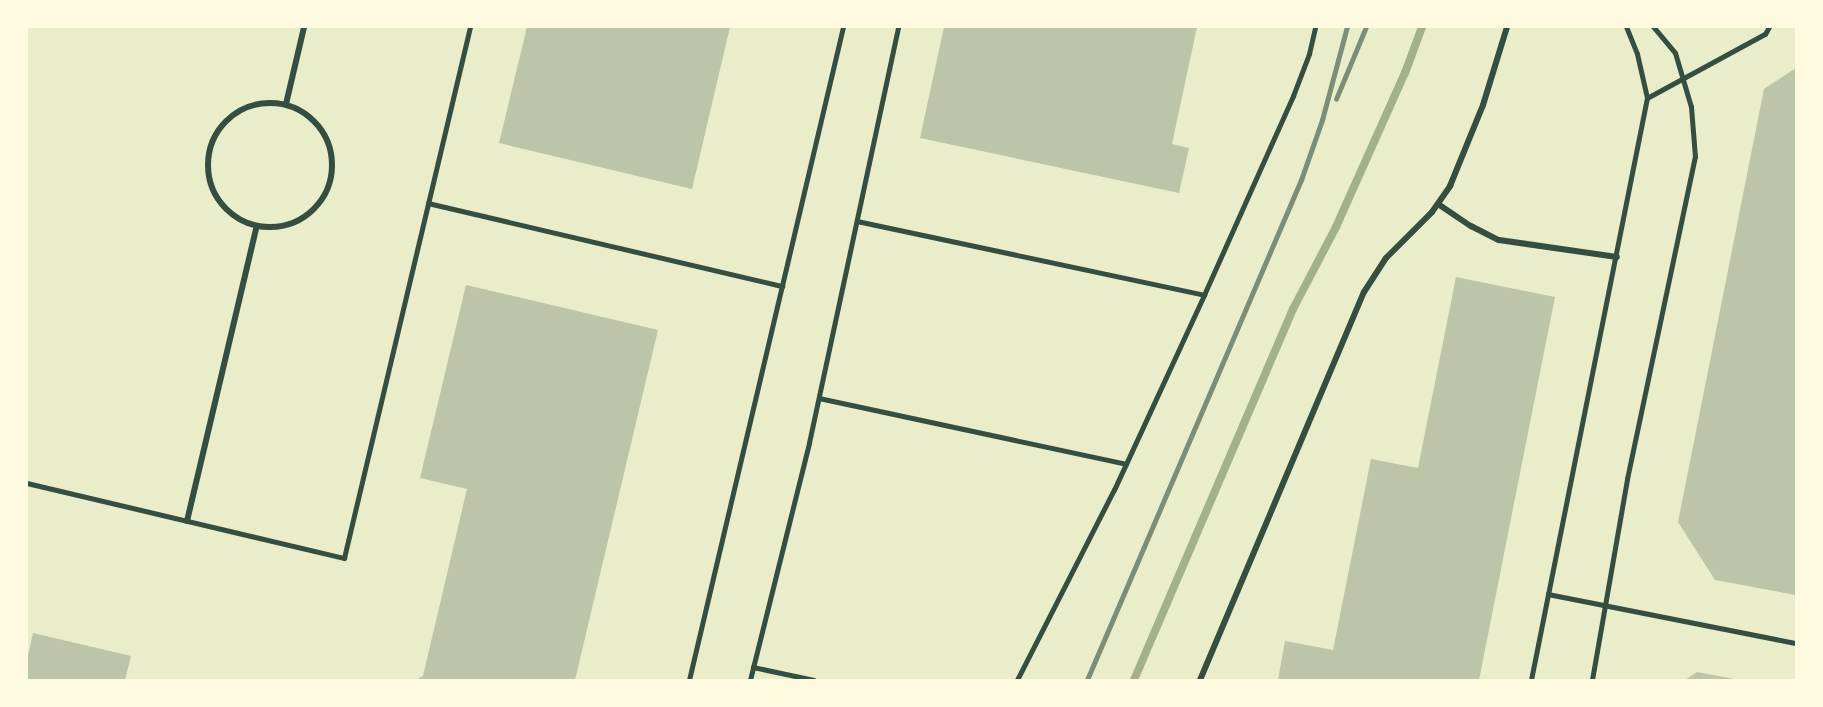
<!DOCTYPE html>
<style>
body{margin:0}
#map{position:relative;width:1823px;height:707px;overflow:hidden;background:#e9edc9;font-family:"PT Serif",serif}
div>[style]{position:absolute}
.stream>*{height:8px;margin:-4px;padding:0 4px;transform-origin:4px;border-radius:4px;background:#a3b18a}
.building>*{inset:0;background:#bcc5a7}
.service>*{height:4.5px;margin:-2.25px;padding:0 2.25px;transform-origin:2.25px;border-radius:2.25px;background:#344e41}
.minor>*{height:6px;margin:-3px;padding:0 3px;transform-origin:3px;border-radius:3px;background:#344e41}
.minor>.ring{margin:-3px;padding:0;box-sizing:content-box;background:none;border:6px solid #344e41;border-radius:50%}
.rail>*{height:4.5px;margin:-2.25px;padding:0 2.25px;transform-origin:2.25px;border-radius:2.25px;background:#7c8e77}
span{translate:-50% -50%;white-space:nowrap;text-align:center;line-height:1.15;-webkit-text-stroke:4.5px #fefae0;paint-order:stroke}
.frame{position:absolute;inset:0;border:28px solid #fefae0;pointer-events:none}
</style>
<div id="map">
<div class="stream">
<i style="left:1134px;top:680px;width:404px;rotate:-66.8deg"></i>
<i style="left:1293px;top:309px;width:93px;rotate:-62.3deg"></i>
<i style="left:1336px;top:227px;width:169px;rotate:-65.9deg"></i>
<i style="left:1405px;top:73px;width:49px;rotate:-69.7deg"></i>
</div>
<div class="building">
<i style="clip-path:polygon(527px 27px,730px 27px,692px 189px,499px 143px)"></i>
<i style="clip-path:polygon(944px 27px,1197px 27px,1172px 144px,1189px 148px,1179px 193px,920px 138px)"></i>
<i style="clip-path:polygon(1796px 68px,1796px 595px,1715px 580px,1678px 522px,1764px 89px)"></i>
<i style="clip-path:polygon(1456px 277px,1555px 297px,1479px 680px,1278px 680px,1285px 641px,1333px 650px,1371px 459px,1418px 468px)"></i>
<i style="clip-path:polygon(466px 285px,658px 330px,575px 680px,416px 680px,423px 676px,467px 489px,420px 478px)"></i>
<i style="clip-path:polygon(33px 633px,131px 656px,125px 680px,27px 680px,27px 660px)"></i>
<i style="clip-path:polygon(1697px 672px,1734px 679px,1734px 680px,1685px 680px)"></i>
</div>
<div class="service">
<i style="left:1647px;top:98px;width:134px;rotate:-28.5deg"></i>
<i style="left:1765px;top:34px;width:8px;rotate:-60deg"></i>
<i style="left:428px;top:203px;width:364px;rotate:13.2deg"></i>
<i style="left:857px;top:221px;width:355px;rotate:12deg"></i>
<i style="left:819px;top:398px;width:314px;rotate:12.1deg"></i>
<i style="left:27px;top:483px;width:326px;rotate:13.3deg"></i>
<i style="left:344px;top:558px;width:546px;rotate:-76.65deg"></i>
<i style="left:1548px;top:594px;width:253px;rotate:11.2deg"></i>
<i style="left:753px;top:667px;width:62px;rotate:12deg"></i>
<i style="left:689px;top:680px;width:671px;rotate:-76.73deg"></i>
<i style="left:750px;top:680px;width:244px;rotate:-76deg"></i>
<i style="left:809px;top:443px;width:425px;rotate:-77.9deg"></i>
<i style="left:1017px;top:680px;width:213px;rotate:-63deg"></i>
<i style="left:1114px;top:490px;width:215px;rotate:-65.2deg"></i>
<i style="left:1204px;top:295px;width:218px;rotate:-65.9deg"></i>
<i style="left:1293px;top:96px;width:45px;rotate:-69.1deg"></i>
<i style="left:1309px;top:54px;width:28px;rotate:-77deg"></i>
<i style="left:1531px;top:680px;width:593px;rotate:-78.73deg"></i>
<i style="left:1647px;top:98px;width:45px;rotate:-102.8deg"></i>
<i style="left:1637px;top:54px;width:29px;rotate:-112deg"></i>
<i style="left:1592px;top:680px;width:204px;rotate:-80.1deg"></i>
<i style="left:1627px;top:479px;width:329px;rotate:-78.1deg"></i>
<i style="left:1695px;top:157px;width:50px;rotate:-94.6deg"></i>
<i style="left:1691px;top:107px;width:56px;rotate:-106.5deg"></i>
<i style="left:1675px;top:53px;width:34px;rotate:-130deg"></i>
</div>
<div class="minor">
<i class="ring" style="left:208px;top:103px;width:118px;height:118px"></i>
<i style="left:286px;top:104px;width:79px;rotate:-76.8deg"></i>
<i style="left:1438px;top:204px;width:40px;rotate:34deg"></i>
<i style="left:1471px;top:226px;width:31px;rotate:27deg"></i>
<i style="left:1499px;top:240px;width:119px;rotate:8.2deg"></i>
<i style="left:187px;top:521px;width:303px;rotate:-76.7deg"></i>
<i style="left:1200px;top:680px;width:421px;rotate:-67.1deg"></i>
<i style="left:1364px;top:292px;width:40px;rotate:-57.1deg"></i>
<i style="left:1386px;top:258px;width:65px;rotate:-45deg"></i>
<i style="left:1432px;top:212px;width:32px;rotate:-55deg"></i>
<i style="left:1450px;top:186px;width:87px;rotate:-67.8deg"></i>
<i style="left:1483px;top:105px;width:82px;rotate:-72.9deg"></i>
</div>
<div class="rail">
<i style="left:1336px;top:99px;width:78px;rotate:-67.4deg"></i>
<i style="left:1087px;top:680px;width:544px;rotate:-66.83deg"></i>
<i style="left:1301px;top:180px;width:64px;rotate:-70.7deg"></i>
<i style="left:1322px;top:120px;width:96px;rotate:-75deg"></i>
</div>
<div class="frame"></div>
</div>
